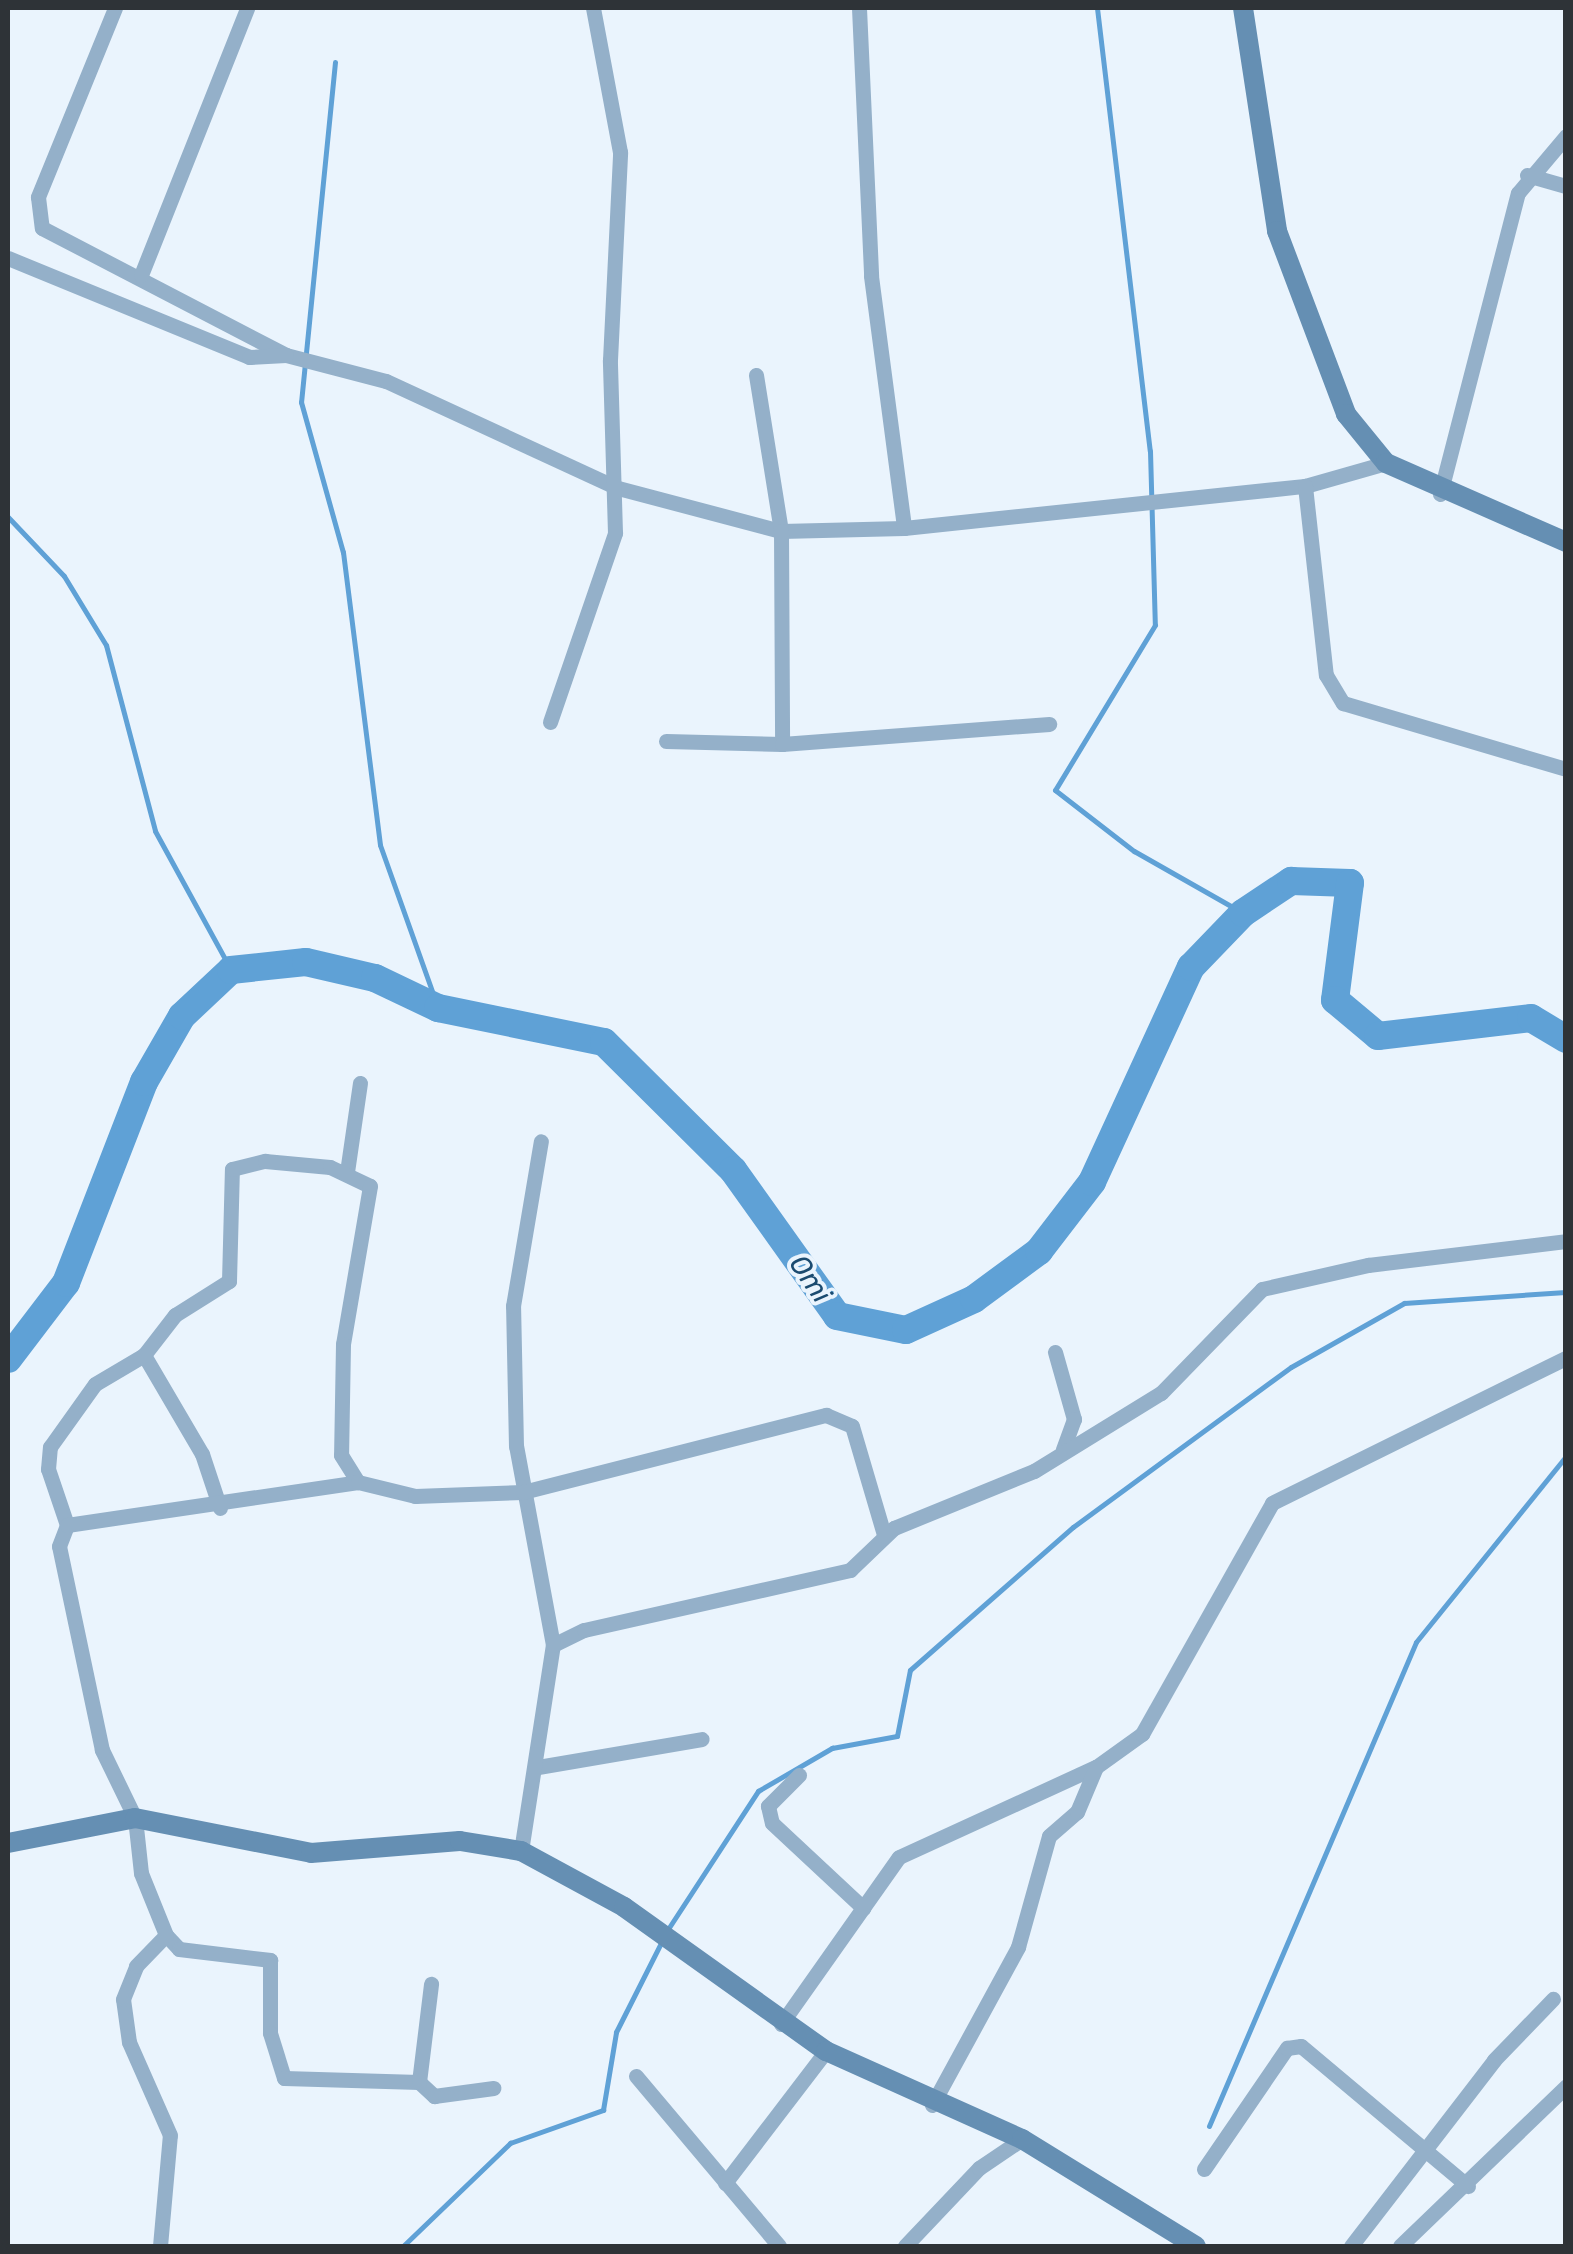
<!DOCTYPE html>
<style>
body{margin:0}
#map{position:relative;width:1573px;height:2254px;overflow:hidden;background:#eaf4fd;font-family:Rubik,sans-serif}
div>[style]{position:absolute}
.stream>*{height:5px;margin:-2.5px;padding:0 2.5px;transform-origin:2.5px;border-radius:2.5px;background:#5fa1d6}
.river>*{height:28px;margin:-14px;padding:0 14px;transform-origin:14px;border-radius:14px;background:#5fa1d6}
.street>*{height:15px;margin:-7.5px;padding:0 7.5px;transform-origin:7.5px;border-radius:7.5px;background:#94b0c9}
.secondary>*{height:20px;margin:-10px;padding:0 10px;transform-origin:10px;border-radius:10px;background:#658fb3}
span{translate:-50% -50%;white-space:nowrap;text-align:center;line-height:1.15;-webkit-text-stroke:8px #eaf4fd;paint-order:stroke}
.water-label{font-size:28px;color:#1b4b70;font-style:italic}
.frame{position:absolute;inset:0;border:10px solid #2e3337;pointer-events:none}
</style>
<div id="map">
<div class="stream">
<i style="left:1097px;top:8px;width:446px;rotate:83.2deg"></i>
<i style="left:1150px;top:451px;width:174px;rotate:88.4deg"></i>
<i style="left:1155px;top:625px;width:193px;rotate:121.2deg"></i>
<i style="left:1055px;top:790px;width:100px;rotate:37.7deg"></i>
<i style="left:1134px;top:851px;width:125px;rotate:29.6deg"></i>
<i style="left:335px;top:62px;width:342px;rotate:95.7deg"></i>
<i style="left:301px;top:402px;width:156px;rotate:74.4deg"></i>
<i style="left:343px;top:552px;width:295px;rotate:82.8deg"></i>
<i style="left:380px;top:845px;width:173px;rotate:70.4deg"></i>
<i style="left:8px;top:517px;width:81px;rotate:46.5deg"></i>
<i style="left:64px;top:576px;width:81px;rotate:58.7deg"></i>
<i style="left:106px;top:645px;width:192px;rotate:75.2deg"></i>
<i style="left:155px;top:831px;width:158px;rotate:61.3deg"></i>
<i style="left:668px;top:1929px;width:165px;rotate:-56.9deg"></i>
<i style="left:758px;top:1791px;width:86px;rotate:-30.2deg"></i>
<i style="left:832px;top:1748px;width:66px;rotate:-10.5deg"></i>
<i style="left:897px;top:1736px;width:67px;rotate:-78.9deg"></i>
<i style="left:910px;top:1670px;width:217px;rotate:-41.3deg"></i>
<i style="left:1073px;top:1527px;width:270px;rotate:-36.3deg"></i>
<i style="left:1291px;top:1367px;width:130px;rotate:-29.5deg"></i>
<i style="left:1404px;top:1303px;width:162px;rotate:-3.9deg"></i>
<i style="left:1209px;top:2126px;width:526px;rotate:-66.84deg"></i>
<i style="left:1416px;top:1642px;width:239px;rotate:-51.1deg"></i>
<i style="left:403px;top:2246px;width:149px;rotate:-43.9deg"></i>
<i style="left:510px;top:2143px;width:99px;rotate:-19.5deg"></i>
<i style="left:603px;top:2110px;width:79px;rotate:-80.5deg"></i>
<i style="left:616px;top:2032px;width:100px;rotate:-63.2deg"></i>
</div>
<div class="river">
<i style="left:8px;top:1359px;width:96px;rotate:-52.7deg"></i>
<i style="left:66px;top:1283px;width:216px;rotate:-68.8deg"></i>
<i style="left:144px;top:1082px;width:76px;rotate:-60.1deg"></i>
<i style="left:182px;top:1016px;width:67px;rotate:-43.2deg"></i>
<i style="left:231px;top:970px;width:75px;rotate:-6.1deg"></i>
<i style="left:306px;top:962px;width:71px;rotate:13.1deg"></i>
<i style="left:375px;top:978px;width:70px;rotate:25.5deg"></i>
<i style="left:438px;top:1008px;width:169px;rotate:11.6deg"></i>
<i style="left:604px;top:1042px;width:182px;rotate:44.8deg"></i>
<i style="left:733px;top:1170px;width:179px;rotate:54.5deg"></i>
<i style="left:837px;top:1316px;width:70px;rotate:11.5deg"></i>
<i style="left:906px;top:1330px;width:75px;rotate:-24.5deg"></i>
<i style="left:974px;top:1299px;width:81px;rotate:-36.4deg"></i>
<i style="left:1039px;top:1251px;width:87px;rotate:-52.5deg"></i>
<i style="left:1092px;top:1182px;width:237px;rotate:-65.3deg"></i>
<i style="left:1191px;top:967px;width:75px;rotate:-46.1deg"></i>
<i style="left:1243px;top:913px;width:58px;rotate:-33.7deg"></i>
<i style="left:1291px;top:881px;width:59px;rotate:1.9deg"></i>
<i style="left:1350px;top:883px;width:118px;rotate:97.3deg"></i>
<i style="left:1335px;top:1000px;width:56px;rotate:39.9deg"></i>
<i style="left:1378px;top:1036px;width:154px;rotate:-6.7deg"></i>
<i style="left:1531px;top:1018px;width:41px;rotate:31deg"></i>
</div>
<div class="street">
<i style="left:115px;top:8px;width:204px;rotate:112.2deg"></i>
<i style="left:38px;top:197px;width:31px;rotate:83deg"></i>
<i style="left:42px;top:228px;width:275px;rotate:27.5deg"></i>
<i style="left:286px;top:355px;width:103px;rotate:14.6deg"></i>
<i style="left:386px;top:381px;width:255px;rotate:24.8deg"></i>
<i style="left:618px;top:488px;width:169px;rotate:14.8deg"></i>
<i style="left:781px;top:531px;width:123px;rotate:-1.4deg"></i>
<i style="left:904px;top:528px;width:403px;rotate:-6deg"></i>
<i style="left:1305px;top:486px;width:84px;rotate:-15.9deg"></i>
<i style="left:859px;top:8px;width:268px;rotate:87.4deg"></i>
<i style="left:871px;top:276px;width:254px;rotate:82.5deg"></i>
<i style="left:1527px;top:175px;width:41px;rotate:15.8deg"></i>
<i style="left:8px;top:258px;width:261px;rotate:22.3deg"></i>
<i style="left:249px;top:357px;width:37px;rotate:-3deg"></i>
<i style="left:141px;top:275px;width:287px;rotate:-68.3deg"></i>
<i style="left:756px;top:375px;width:158px;rotate:80.9deg"></i>
<i style="left:781px;top:531px;width:213px;rotate:89.7deg"></i>
<i style="left:1305px;top:486px;width:190px;rotate:83.7deg"></i>
<i style="left:1326px;top:675px;width:33px;rotate:59deg"></i>
<i style="left:1343px;top:703px;width:233px;rotate:16.5deg"></i>
<i style="left:1440px;top:494px;width:311px;rotate:-75.5deg"></i>
<i style="left:1518px;top:193px;width:75px;rotate:-49.9deg"></i>
<i style="left:550px;top:722px;width:200px;rotate:-71deg"></i>
<i style="left:615px;top:533px;width:173px;rotate:-91.7deg"></i>
<i style="left:610px;top:360px;width:208px;rotate:-87.2deg"></i>
<i style="left:620px;top:152px;width:147px;rotate:-100.6deg"></i>
<i style="left:666px;top:741px;width:116px;rotate:1.5deg"></i>
<i style="left:782px;top:744px;width:268px;rotate:-4.3deg"></i>
<i style="left:347px;top:1172px;width:90px;rotate:-81.7deg"></i>
<i style="left:1055px;top:1352px;width:70px;rotate:74.2deg"></i>
<i style="left:1074px;top:1419px;width:33px;rotate:110deg"></i>
<i style="left:220px;top:1508px;width:57px;rotate:-108.4deg"></i>
<i style="left:202px;top:1454px;width:115px;rotate:-120.4deg"></i>
<i style="left:144px;top:1355px;width:51px;rotate:-52.2deg"></i>
<i style="left:175px;top:1315px;width:64px;rotate:-32.2deg"></i>
<i style="left:229px;top:1281px;width:112px;rotate:-88.5deg"></i>
<i style="left:232px;top:1169px;width:34px;rotate:-14deg"></i>
<i style="left:265px;top:1161px;width:65px;rotate:5.3deg"></i>
<i style="left:330px;top:1167px;width:44px;rotate:25.4deg"></i>
<i style="left:370px;top:1186px;width:160px;rotate:99.7deg"></i>
<i style="left:343px;top:1344px;width:111px;rotate:91deg"></i>
<i style="left:341px;top:1455px;width:32px;rotate:58deg"></i>
<i style="left:67px;top:1525px;width:59px;rotate:-108.7deg"></i>
<i style="left:48px;top:1469px;width:22px;rotate:-85deg"></i>
<i style="left:50px;top:1447px;width:77px;rotate:-54.5deg"></i>
<i style="left:95px;top:1384px;width:57px;rotate:-30.6deg"></i>
<i style="left:553px;top:1645px;width:34px;rotate:-26deg"></i>
<i style="left:584px;top:1630px;width:273px;rotate:-12.7deg"></i>
<i style="left:850px;top:1570px;width:61px;rotate:-43.7deg"></i>
<i style="left:894px;top:1528px;width:151px;rotate:-22.2deg"></i>
<i style="left:1034px;top:1471px;width:149px;rotate:-31.6deg"></i>
<i style="left:1161px;top:1393px;width:145px;rotate:-45.8deg"></i>
<i style="left:1262px;top:1289px;width:109px;rotate:-12.8deg"></i>
<i style="left:1368px;top:1265px;width:199px;rotate:-6.9deg"></i>
<i style="left:538px;top:1767px;width:166px;rotate:-9.7deg"></i>
<i style="left:799px;top:1775px;width:44px;rotate:135deg"></i>
<i style="left:768px;top:1806px;width:17px;rotate:77deg"></i>
<i style="left:772px;top:1823px;width:125px;rotate:43deg"></i>
<i style="left:521px;top:1851px;width:208px;rotate:-81.2deg"></i>
<i style="left:553px;top:1645px;width:202px;rotate:-100.5deg"></i>
<i style="left:516px;top:1446px;width:140px;rotate:-91.2deg"></i>
<i style="left:513px;top:1306px;width:167px;rotate:-80.4deg"></i>
<i style="left:166px;top:1935px;width:19px;rotate:47deg"></i>
<i style="left:179px;top:1949px;width:92px;rotate:6.9deg"></i>
<i style="left:270px;top:1960px;width:73px;rotate:90deg"></i>
<i style="left:270px;top:2033px;width:47px;rotate:72.7deg"></i>
<i style="left:284px;top:2078px;width:135px;rotate:1.7deg"></i>
<i style="left:419px;top:2082px;width:21px;rotate:43deg"></i>
<i style="left:434px;top:2096px;width:60px;rotate:-7.7deg"></i>
<i style="left:781px;top:2024px;width:204px;rotate:-54.8deg"></i>
<i style="left:899px;top:1857px;width:217px;rotate:-24.6deg"></i>
<i style="left:1096px;top:1767px;width:57px;rotate:-35.7deg"></i>
<i style="left:1142px;top:1734px;width:265px;rotate:-60.6deg"></i>
<i style="left:1272px;top:1503px;width:328px;rotate:-26.3deg"></i>
<i style="left:636px;top:2076px;width:222px;rotate:49.9deg"></i>
<i style="left:419px;top:2082px;width:99px;rotate:-83deg"></i>
<i style="left:932px;top:2105px;width:180px;rotate:-61.4deg"></i>
<i style="left:1018px;top:1947px;width:115px;rotate:-74.4deg"></i>
<i style="left:1049px;top:1836px;width:37px;rotate:-41deg"></i>
<i style="left:1077px;top:1812px;width:49px;rotate:-67.1deg"></i>
<i style="left:1204px;top:2169px;width:147px;rotate:-55.6deg"></i>
<i style="left:1287px;top:2048px;width:14px;rotate:-8deg"></i>
<i style="left:1301px;top:2046px;width:218px;rotate:40deg"></i>
<i style="left:725px;top:2183px;width:166px;rotate:-52.6deg"></i>
<i style="left:160px;top:2246px;width:111px;rotate:-84.9deg"></i>
<i style="left:170px;top:2135px;width:102px;rotate:-113.8deg"></i>
<i style="left:129px;top:2042px;width:43px;rotate:-97.9deg"></i>
<i style="left:123px;top:1999px;width:35px;rotate:-68deg"></i>
<i style="left:136px;top:1966px;width:43px;rotate:-45.9deg"></i>
<i style="left:166px;top:1935px;width:67px;rotate:-112deg"></i>
<i style="left:141px;top:1873px;width:55px;rotate:-96.2deg"></i>
<i style="left:135px;top:1818px;width:76px;rotate:-115.9deg"></i>
<i style="left:102px;top:1750px;width:208px;rotate:-101.9deg"></i>
<i style="left:59px;top:1546px;width:22px;rotate:-69deg"></i>
<i style="left:67px;top:1525px;width:294px;rotate:-8.4deg"></i>
<i style="left:358px;top:1482px;width:59px;rotate:13.8deg"></i>
<i style="left:415px;top:1496px;width:108px;rotate:-2.1deg"></i>
<i style="left:523px;top:1492px;width:313px;rotate:-14.3deg"></i>
<i style="left:826px;top:1415px;width:28px;rotate:23deg"></i>
<i style="left:852px;top:1426px;width:114px;rotate:73.6deg"></i>
<i style="left:905px;top:2246px;width:108px;rotate:-46.5deg"></i>
<i style="left:979px;top:2168px;width:52px;rotate:-34deg"></i>
<i style="left:1351px;top:2246px;width:235px;rotate:-52.4deg"></i>
<i style="left:1494px;top:2060px;width:85px;rotate:-46deg"></i>
<i style="left:1400px;top:2246px;width:231px;rotate:-43.9deg"></i>
</div>
<div class="secondary">
<i style="left:1243px;top:8px;width:226px;rotate:81.3deg"></i>
<i style="left:1277px;top:231px;width:196px;rotate:69.3deg"></i>
<i style="left:1346px;top:414px;width:63px;rotate:50.8deg"></i>
<i style="left:1386px;top:463px;width:197px;rotate:23.7deg"></i>
<i style="left:8px;top:1843px;width:129px;rotate:-11.1deg"></i>
<i style="left:135px;top:1818px;width:179px;rotate:11.2deg"></i>
<i style="left:311px;top:1853px;width:149px;rotate:-4.6deg"></i>
<i style="left:460px;top:1841px;width:62px;rotate:9.3deg"></i>
<i style="left:521px;top:1851px;width:117px;rotate:28.5deg"></i>
<i style="left:624px;top:1907px;width:248px;rotate:35.5deg"></i>
<i style="left:826px;top:2051px;width:215px;rotate:24.2deg"></i>
<i style="left:1022px;top:2139px;width:204px;rotate:31.6deg"></i>
</div>
<div class="water-label">
<span style="left:810px;top:1279px;rotate:55deg">Omi</span>
</div>
<div class="frame"></div>
</div>
